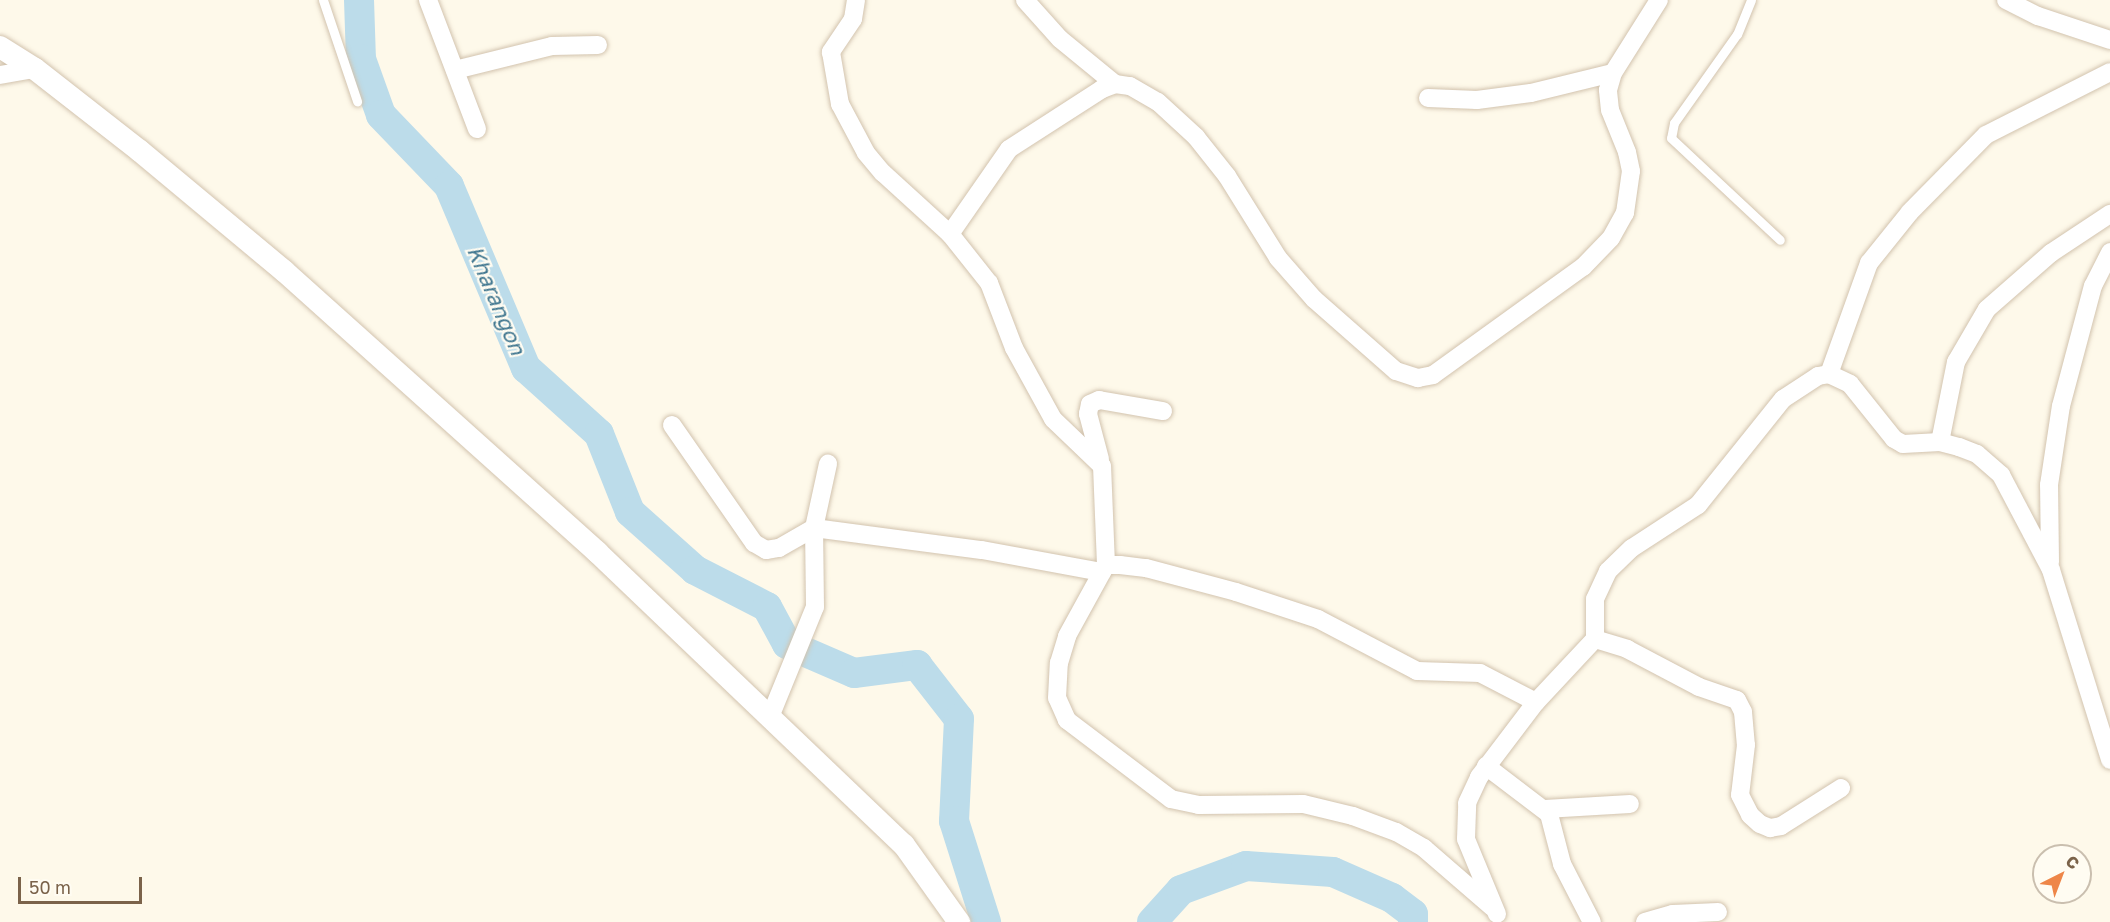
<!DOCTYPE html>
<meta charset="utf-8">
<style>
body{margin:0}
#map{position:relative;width:2110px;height:922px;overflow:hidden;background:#fef9ea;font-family:"Golos Text",sans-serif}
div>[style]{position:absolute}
.river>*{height:30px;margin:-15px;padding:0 15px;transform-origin:15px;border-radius:15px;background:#bcdcea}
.roads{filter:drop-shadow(0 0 2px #d2c3ae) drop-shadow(0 0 2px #d2c3ae)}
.service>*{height:9px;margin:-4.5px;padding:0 4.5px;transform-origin:4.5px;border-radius:4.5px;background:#fff}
.minor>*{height:18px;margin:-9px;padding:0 9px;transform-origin:9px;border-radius:9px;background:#fff}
.tertiary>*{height:22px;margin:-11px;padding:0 11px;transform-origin:11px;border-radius:11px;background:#fff}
span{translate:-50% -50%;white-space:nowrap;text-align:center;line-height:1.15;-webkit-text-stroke:4.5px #fffcf2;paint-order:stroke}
.water-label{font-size:22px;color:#417790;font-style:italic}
.north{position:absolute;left:2032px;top:844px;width:60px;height:60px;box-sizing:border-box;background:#fffcf2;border:2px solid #cabfaf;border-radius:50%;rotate:42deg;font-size:16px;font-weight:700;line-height:24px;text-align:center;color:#7b634a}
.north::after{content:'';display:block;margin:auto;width:21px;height:27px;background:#ee8648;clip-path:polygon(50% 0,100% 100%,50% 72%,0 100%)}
.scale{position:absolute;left:18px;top:877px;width:124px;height:27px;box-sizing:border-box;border:3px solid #7b634a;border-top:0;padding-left:8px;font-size:18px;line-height:21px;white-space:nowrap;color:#7b634a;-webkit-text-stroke:4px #fffcf2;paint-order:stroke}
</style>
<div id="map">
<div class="river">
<i style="left:359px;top:0;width:59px;rotate:88.1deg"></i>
<i style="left:361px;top:59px;width:59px;rotate:70.3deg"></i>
<i style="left:381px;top:115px;width:98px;rotate:46.2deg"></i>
<i style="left:449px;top:186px;width:198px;rotate:67.1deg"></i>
<i style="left:526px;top:368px;width:98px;rotate:42.1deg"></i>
<i style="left:599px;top:434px;width:84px;rotate:68.3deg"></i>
<i style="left:630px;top:512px;width:87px;rotate:41.7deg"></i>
<i style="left:695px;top:570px;width:81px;rotate:27.2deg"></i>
<i style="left:767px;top:607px;width:42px;rotate:61.6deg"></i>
<i style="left:787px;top:644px;width:73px;rotate:23.4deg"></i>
<i style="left:854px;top:673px;width:64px;rotate:-7.2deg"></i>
<i style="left:917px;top:665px;width:68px;rotate:52.1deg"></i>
<i style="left:959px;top:719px;width:102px;rotate:92.8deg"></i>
<i style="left:954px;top:821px;width:106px;rotate:72.4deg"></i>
<i style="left:1152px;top:922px;width:43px;rotate:-47.8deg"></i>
<i style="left:1181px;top:890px;width:69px;rotate:-20.3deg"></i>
<i style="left:1246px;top:866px;width:87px;rotate:3.9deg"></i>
<i style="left:1333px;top:872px;width:64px;rotate:23.8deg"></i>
<i style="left:1392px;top:898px;width:26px;rotate:37deg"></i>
<i style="left:1413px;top:914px;width:8px;rotate:90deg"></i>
</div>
<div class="roads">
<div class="service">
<i style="left:323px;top:0;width:107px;rotate:71.4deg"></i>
<i style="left:1751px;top:0;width:37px;rotate:112deg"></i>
<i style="left:1737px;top:34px;width:109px;rotate:125.3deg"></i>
<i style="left:1674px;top:123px;width:15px;rotate:101deg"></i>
<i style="left:1671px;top:138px;width:149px;rotate:43.1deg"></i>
</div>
<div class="minor">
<i style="left:428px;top:0;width:138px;rotate:69.2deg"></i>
<i style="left:856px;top:0;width:19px;rotate:99deg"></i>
<i style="left:853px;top:19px;width:40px;rotate:124deg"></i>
<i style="left:831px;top:52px;width:53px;rotate:80.2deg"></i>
<i style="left:840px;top:104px;width:55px;rotate:62deg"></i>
<i style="left:866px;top:153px;width:26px;rotate:50deg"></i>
<i style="left:883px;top:173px;width:91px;rotate:42.3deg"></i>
<i style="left:1025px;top:0;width:52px;rotate:48.1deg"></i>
<i style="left:1060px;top:39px;width:71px;rotate:39.3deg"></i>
<i style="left:2006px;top:0;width:36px;rotate:27deg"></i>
<i style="left:2038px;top:16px;width:76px;rotate:18.4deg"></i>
<i style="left:455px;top:70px;width:100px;rotate:-13.9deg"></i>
<i style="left:552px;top:46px;width:46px;rotate:-1.2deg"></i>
<i style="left:0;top:75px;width:36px;rotate:-10deg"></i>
<i style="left:1428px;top:98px;width:49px;rotate:2.3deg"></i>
<i style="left:1477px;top:100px;width:54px;rotate:-7.4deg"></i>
<i style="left:1531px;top:93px;width:84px;rotate:-13.7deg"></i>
<i style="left:1829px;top:374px;width:118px;rotate:-70.2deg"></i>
<i style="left:1869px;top:263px;width:65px;rotate:-51.2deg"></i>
<i style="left:1910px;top:212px;width:108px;rotate:-45.4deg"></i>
<i style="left:1986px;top:135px;width:139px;rotate:-26.9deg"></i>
<i style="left:672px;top:425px;width:144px;rotate:55.2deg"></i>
<i style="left:754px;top:543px;width:14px;rotate:30deg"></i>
<i style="left:766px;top:550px;width:13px;rotate:-9deg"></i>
<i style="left:779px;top:548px;width:40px;rotate:-29.7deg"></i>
<i style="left:814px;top:528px;width:66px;rotate:-77.7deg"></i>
<i style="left:1940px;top:442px;width:82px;rotate:-78.7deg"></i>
<i style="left:1956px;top:362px;width:61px;rotate:-59.7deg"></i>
<i style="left:1987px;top:309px;width:85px;rotate:-41.2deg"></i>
<i style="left:2051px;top:253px;width:71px;rotate:-33.5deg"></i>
<i style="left:1100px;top:459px;width:47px;rotate:-104.9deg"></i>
<i style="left:1088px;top:414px;width:10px;rotate:-79deg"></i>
<i style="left:1090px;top:404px;width:10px;rotate:-24deg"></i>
<i style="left:1099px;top:400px;width:65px;rotate:9.8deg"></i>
<i style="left:2050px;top:562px;width:77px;rotate:-90.7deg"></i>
<i style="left:2049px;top:485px;width:80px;rotate:-81.4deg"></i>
<i style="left:2061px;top:406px;width:124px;rotate:-75.1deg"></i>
<i style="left:2093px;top:286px;width:38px;rotate:-63deg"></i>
<i style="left:1106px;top:565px;width:99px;rotate:-92.3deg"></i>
<i style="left:1102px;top:466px;width:68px;rotate:-136.2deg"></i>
<i style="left:1053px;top:419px;width:81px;rotate:-118.8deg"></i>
<i style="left:1014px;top:348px;width:70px;rotate:-111deg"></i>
<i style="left:989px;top:283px;width:63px;rotate:-128.5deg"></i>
<i style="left:950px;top:234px;width:103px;rotate:-55.2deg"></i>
<i style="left:1009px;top:149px;width:111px;rotate:-32.8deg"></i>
<i style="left:1102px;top:89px;width:14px;rotate:-21deg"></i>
<i style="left:1115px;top:84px;width:15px;rotate:8deg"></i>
<i style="left:1130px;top:86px;width:32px;rotate:30deg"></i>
<i style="left:1158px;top:102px;width:52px;rotate:42.6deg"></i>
<i style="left:1196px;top:137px;width:50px;rotate:51.5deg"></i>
<i style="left:1227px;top:176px;width:97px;rotate:58.1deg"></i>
<i style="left:1278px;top:258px;width:55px;rotate:48.7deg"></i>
<i style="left:1314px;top:299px;width:109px;rotate:41.3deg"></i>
<i style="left:1396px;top:371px;width:23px;rotate:18deg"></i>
<i style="left:1418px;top:378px;width:15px;rotate:-11deg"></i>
<i style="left:1433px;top:375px;width:185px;rotate:-35.8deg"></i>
<i style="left:1583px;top:267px;width:40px;rotate:-46deg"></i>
<i style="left:1611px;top:238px;width:29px;rotate:-61deg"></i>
<i style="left:1625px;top:213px;width:42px;rotate:-81.9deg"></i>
<i style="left:1631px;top:171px;width:19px;rotate:-102deg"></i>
<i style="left:1627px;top:152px;width:45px;rotate:-112deg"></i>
<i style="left:1610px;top:110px;width:20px;rotate:-96deg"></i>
<i style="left:1608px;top:90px;width:18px;rotate:-74deg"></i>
<i style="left:1613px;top:73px;width:86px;rotate:-57.8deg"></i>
<i style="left:1595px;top:639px;width:34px;rotate:17deg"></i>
<i style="left:1627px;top:649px;width:81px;rotate:27.8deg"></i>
<i style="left:1699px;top:687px;width:40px;rotate:18.9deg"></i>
<i style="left:1737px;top:700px;width:13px;rotate:63deg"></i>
<i style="left:1743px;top:712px;width:33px;rotate:85deg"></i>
<i style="left:1746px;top:745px;width:50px;rotate:96.8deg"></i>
<i style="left:1740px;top:795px;width:22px;rotate:63deg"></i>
<i style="left:1750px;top:815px;width:13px;rotate:42deg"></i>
<i style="left:1760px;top:824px;width:11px;rotate:22deg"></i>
<i style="left:1770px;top:828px;width:11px;rotate:-10deg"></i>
<i style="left:1781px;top:826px;width:71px;rotate:-32.3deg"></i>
<i style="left:770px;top:717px;width:119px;rotate:-67.8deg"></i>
<i style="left:815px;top:607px;width:79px;rotate:-90.7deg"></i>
<i style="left:814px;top:528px;width:169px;rotate:7.5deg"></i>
<i style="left:982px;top:550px;width:122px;rotate:10.4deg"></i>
<i style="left:1486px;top:766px;width:79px;rotate:37.3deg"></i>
<i style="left:1549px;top:814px;width:52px;rotate:75.4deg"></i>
<i style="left:1562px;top:864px;width:65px;rotate:62.7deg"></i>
<i style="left:1545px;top:809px;width:85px;rotate:-3.4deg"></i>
<i style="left:1492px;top:907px;width:90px;rotate:-139.1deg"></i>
<i style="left:1424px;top:848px;width:32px;rotate:-150deg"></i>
<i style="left:1396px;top:832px;width:46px;rotate:-159.6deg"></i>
<i style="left:1353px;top:816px;width:51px;rotate:-166.5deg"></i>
<i style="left:1303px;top:804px;width:104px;rotate:179.4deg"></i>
<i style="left:1199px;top:805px;width:29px;rotate:-168deg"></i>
<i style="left:1171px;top:799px;width:131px;rotate:-142.8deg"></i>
<i style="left:1067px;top:720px;width:24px;rotate:-114deg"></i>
<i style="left:1057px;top:698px;width:35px;rotate:-87deg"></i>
<i style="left:1059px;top:663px;width:28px;rotate:-73deg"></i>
<i style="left:1067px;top:636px;width:81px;rotate:-61.2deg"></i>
<i style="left:1106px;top:565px;width:14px"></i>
<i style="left:1120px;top:565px;width:26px;rotate:7deg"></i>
<i style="left:1146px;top:568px;width:93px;rotate:14.9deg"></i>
<i style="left:1236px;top:592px;width:86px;rotate:18.2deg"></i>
<i style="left:1318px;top:619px;width:112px;rotate:27.7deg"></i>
<i style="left:1417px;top:671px;width:63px;rotate:1.8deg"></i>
<i style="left:1480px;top:673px;width:63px;rotate:27.4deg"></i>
<i style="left:1497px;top:914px;width:81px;rotate:-112.5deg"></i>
<i style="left:1466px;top:839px;width:36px;rotate:-88deg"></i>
<i style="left:1467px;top:803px;width:29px;rotate:-65deg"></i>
<i style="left:1479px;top:777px;width:94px;rotate:-52.8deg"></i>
<i style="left:1536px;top:702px;width:86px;rotate:-46.9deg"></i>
<i style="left:1595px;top:639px;width:40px;rotate:-90deg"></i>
<i style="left:1595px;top:599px;width:31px;rotate:-65deg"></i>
<i style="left:1608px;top:571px;width:33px;rotate:-44deg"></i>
<i style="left:1632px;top:548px;width:79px;rotate:-33.1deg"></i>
<i style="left:1698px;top:505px;width:136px;rotate:-51.3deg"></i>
<i style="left:1783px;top:399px;width:42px;rotate:-33.3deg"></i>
<i style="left:1818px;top:376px;width:11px;rotate:-10deg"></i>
<i style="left:1829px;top:374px;width:23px;rotate:25deg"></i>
<i style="left:1850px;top:384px;width:70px;rotate:51.3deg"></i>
<i style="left:1894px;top:439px;width:10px;rotate:29deg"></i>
<i style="left:1903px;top:444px;width:37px;rotate:-3deg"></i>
<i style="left:1940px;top:442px;width:20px;rotate:15deg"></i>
<i style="left:1959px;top:447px;width:19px;rotate:21deg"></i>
<i style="left:1977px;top:454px;width:32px;rotate:41deg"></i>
<i style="left:2001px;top:475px;width:107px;rotate:62.2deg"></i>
<i style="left:2051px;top:570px;width:199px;rotate:72.7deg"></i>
<i style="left:1645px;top:922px;width:29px;rotate:-16deg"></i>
<i style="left:1673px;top:914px;width:45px;rotate:-2.5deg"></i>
</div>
<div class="tertiary">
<i style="left:0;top:47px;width:41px;rotate:32.2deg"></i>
<i style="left:35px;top:69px;width:133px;rotate:38deg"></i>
<i style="left:140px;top:151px;width:187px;rotate:39.8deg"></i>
<i style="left:284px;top:271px;width:421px;rotate:41.9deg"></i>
<i style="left:597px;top:552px;width:424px;rotate:43.7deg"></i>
<i style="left:904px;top:845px;width:95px;rotate:54.5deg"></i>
</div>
</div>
<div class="water-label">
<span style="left:497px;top:300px;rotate:67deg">Kharangon</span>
</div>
<div class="north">С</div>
<div class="scale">50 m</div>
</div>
